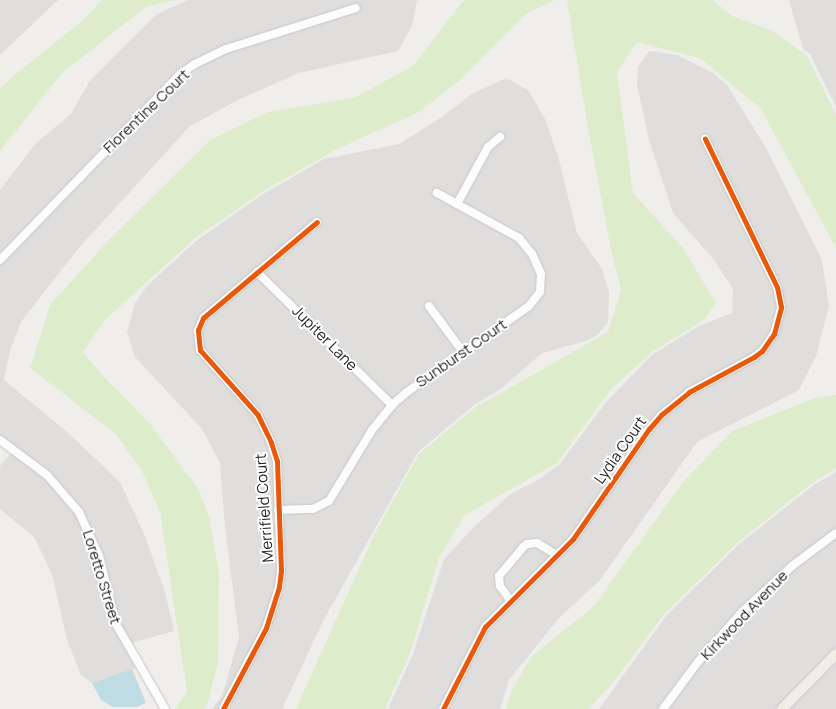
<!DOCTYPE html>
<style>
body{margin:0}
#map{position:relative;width:836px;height:709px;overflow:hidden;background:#f0eeeb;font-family:Manrope,sans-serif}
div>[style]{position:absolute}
.residential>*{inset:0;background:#dfdedc}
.grass>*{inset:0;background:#ddeccb}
.water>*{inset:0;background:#bfdbe3}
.roads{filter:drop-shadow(0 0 1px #c9c8c7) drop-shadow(0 0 1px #c9c8c7)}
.minor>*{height:8px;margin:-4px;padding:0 4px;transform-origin:4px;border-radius:4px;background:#fdfcfc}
.major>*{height:10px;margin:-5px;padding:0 5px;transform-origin:5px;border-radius:5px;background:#f3ede7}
.cycleway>*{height:5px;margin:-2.5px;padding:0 2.5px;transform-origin:2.5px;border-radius:2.5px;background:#e8590c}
span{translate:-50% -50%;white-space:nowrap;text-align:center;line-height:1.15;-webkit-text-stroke:4px #fff;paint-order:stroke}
.street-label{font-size:15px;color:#222}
</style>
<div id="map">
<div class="residential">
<i style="clip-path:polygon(0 0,58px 0,0 55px)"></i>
<i style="clip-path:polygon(188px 0,417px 0,412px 26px,398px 51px,299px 73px,240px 99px,190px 126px,77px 250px,21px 322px,10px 351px,4px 380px,66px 431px,120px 482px,144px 534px,165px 592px,174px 631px,128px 644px,136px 668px,92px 683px,81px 675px,67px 640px,52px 574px,34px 537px,0 509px,0 466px,14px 449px,0 439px,0 190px,35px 144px,71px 114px,89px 82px,121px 49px,157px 14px)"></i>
<i style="clip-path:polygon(789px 0,836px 0,836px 107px,810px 54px,803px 49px)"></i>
<i style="clip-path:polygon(649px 51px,677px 55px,713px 73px,727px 85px,766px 148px,822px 260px,829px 306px,816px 356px,799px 390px,697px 442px,600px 580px,559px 618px,509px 680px,500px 709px,388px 709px,413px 654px,444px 559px,476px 525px,512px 493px,538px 480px,559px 465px,607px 401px,653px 354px,699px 326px,732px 313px,733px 289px,714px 260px,673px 213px,649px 140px,637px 84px,638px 67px)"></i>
<i style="clip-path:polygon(506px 78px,528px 90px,545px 119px,558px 156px,577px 233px,602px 269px,609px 292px,608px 323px,596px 336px,586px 341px,542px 353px,501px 389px,475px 404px,418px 452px,323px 621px,282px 709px,212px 709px,222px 696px,239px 637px,225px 528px,220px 463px,202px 429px,135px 357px,127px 332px,135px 303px,147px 286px,196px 241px,263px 194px,324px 159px,399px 144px,439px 119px,472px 94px)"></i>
<i style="clip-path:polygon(836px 472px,836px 650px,778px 709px,599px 709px,666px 616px,738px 545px,814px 485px)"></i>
<i style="clip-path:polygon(836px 658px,836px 709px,787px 709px)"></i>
</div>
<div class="grass">
<i style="clip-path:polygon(102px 0,174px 0,146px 7px,63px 72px,0 151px,0 89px,11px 78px,80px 23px)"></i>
<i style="clip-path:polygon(464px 0,555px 0,527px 13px,461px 79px,419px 112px,335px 150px,262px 192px,194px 239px,104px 321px,83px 352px,106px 379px,151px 425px,199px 490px,209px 517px,219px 572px,218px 664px,207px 705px,203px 709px,175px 709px,187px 692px,160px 512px,142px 471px,116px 434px,30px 368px,50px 305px,107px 242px,210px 140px,268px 112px,354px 98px,413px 66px)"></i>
<i style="clip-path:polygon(567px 0,713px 0,732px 16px,773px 31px,807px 56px,836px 115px,836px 248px,761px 109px,700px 58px,637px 42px,617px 72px,633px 193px,683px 248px,716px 303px,704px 320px,652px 352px,611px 389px,557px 463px,465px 515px,439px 558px,410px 653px,385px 709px,296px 709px,375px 533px,419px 454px,476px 407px,608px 332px,621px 290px,610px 245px,587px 122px)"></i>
<i style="clip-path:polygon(836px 395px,836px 468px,812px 483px,737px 543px,664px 614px,614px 681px,589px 709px,506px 709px,512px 690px,532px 656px,593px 607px,684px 481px,732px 431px,812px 399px)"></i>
</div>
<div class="water">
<i style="clip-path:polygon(132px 669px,146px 703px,136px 707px,113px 707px,101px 700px,92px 683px)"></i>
</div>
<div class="roads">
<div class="minor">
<i style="left:457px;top:204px;width:65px;rotate:-61.5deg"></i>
<i style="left:488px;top:147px;width:16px;rotate:-40deg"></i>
<i style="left:0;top:260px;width:259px;rotate:-45.9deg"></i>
<i style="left:180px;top:74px;width:18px;rotate:-34deg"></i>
<i style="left:195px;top:64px;width:34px;rotate:-26deg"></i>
<i style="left:226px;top:49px;width:136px;rotate:-17.5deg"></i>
<i style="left:257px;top:272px;width:190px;rotate:44.6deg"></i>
<i style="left:429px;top:306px;width:57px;rotate:53.5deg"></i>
<i style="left:0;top:440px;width:59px;rotate:36.7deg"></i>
<i style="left:47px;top:475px;width:49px;rotate:49.1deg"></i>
<i style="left:79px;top:512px;width:48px;rotate:65.6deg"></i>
<i style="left:99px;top:556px;width:70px;rotate:76deg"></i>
<i style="left:116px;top:624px;width:98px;rotate:60deg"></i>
<i style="left:278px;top:510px;width:35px;rotate:-2deg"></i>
<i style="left:313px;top:509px;width:18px;rotate:-27deg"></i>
<i style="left:329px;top:501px;width:83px;rotate:-58.8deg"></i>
<i style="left:372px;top:430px;width:32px;rotate:-51deg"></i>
<i style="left:392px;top:405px;width:20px;rotate:-41deg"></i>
<i style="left:407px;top:392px;width:149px;rotate:-35.2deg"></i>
<i style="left:529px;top:306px;width:18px;rotate:-52deg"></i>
<i style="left:540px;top:292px;width:18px;rotate:-87deg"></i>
<i style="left:541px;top:274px;width:22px;rotate:-114deg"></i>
<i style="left:532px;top:254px;width:21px;rotate:-129deg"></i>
<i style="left:519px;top:238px;width:94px;rotate:-151.2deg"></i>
<i style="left:510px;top:600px;width:17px;rotate:-126deg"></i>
<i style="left:500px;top:586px;width:10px;rotate:-96deg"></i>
<i style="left:499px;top:576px;width:38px;rotate:-50deg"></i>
<i style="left:523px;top:547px;width:5px;rotate:-37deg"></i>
<i style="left:527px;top:544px;width:10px;rotate:-6deg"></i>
<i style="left:537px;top:543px;width:23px;rotate:31deg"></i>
<i style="left:223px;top:709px;width:92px;rotate:-62deg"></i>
<i style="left:266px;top:628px;width:43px;rotate:-72.4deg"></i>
<i style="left:279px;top:587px;width:17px;rotate:-83deg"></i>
<i style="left:281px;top:570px;width:109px;rotate:-92.1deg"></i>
<i style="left:277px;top:461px;width:20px;rotate:-108deg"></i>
<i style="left:271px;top:442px;width:30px;rotate:-116deg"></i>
<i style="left:258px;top:415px;width:87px;rotate:-131.7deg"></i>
<i style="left:200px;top:350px;width:20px;rotate:-96deg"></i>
<i style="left:198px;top:330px;width:13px;rotate:-67deg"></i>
<i style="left:203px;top:318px;width:149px;rotate:-40.1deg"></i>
<i style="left:443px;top:709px;width:92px;rotate:-62.9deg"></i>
<i style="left:485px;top:627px;width:124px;rotate:-45deg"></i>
<i style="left:573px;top:539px;width:134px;rotate:-55.4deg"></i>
<i style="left:649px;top:429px;width:18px;rotate:-49deg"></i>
<i style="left:661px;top:415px;width:36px;rotate:-39deg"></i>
<i style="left:689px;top:392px;width:74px;rotate:-28.3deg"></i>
<i style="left:754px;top:357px;width:10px;rotate:-37deg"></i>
<i style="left:762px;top:351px;width:21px;rotate:-55deg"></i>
<i style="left:774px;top:334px;width:28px;rotate:-75deg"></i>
<i style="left:781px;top:307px;width:20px;rotate:-101deg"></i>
<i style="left:777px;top:287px;width:165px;rotate:-115.9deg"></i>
<i style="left:663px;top:709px;width:59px;rotate:-53.3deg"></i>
<i style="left:698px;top:662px;width:67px;rotate:-48.7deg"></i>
<i style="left:742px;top:612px;width:68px;rotate:-42.6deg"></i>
<i style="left:792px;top:566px;width:55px;rotate:-36.9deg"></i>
</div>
<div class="major">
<i style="left:782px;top:709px;width:77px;rotate:-45.5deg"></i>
</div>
</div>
<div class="cycleway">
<i style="left:223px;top:709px;width:92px;rotate:-62deg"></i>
<i style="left:266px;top:628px;width:43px;rotate:-72.4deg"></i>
<i style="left:279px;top:587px;width:17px;rotate:-83deg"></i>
<i style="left:281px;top:570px;width:109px;rotate:-92.1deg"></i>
<i style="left:277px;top:461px;width:20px;rotate:-108deg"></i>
<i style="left:271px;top:442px;width:30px;rotate:-116deg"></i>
<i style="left:258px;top:415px;width:87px;rotate:-131.7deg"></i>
<i style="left:200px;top:350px;width:20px;rotate:-96deg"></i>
<i style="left:198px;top:330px;width:13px;rotate:-67deg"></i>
<i style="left:203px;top:318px;width:149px;rotate:-40.1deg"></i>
<i style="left:443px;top:709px;width:92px;rotate:-62.9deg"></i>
<i style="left:485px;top:627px;width:124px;rotate:-45deg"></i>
<i style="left:573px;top:539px;width:134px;rotate:-55.4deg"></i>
<i style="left:649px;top:429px;width:18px;rotate:-49deg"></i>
<i style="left:661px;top:415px;width:36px;rotate:-39deg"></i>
<i style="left:689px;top:392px;width:74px;rotate:-28.3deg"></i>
<i style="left:754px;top:357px;width:10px;rotate:-37deg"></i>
<i style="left:762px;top:351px;width:21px;rotate:-55deg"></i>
<i style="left:774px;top:334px;width:28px;rotate:-75deg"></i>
<i style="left:781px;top:307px;width:20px;rotate:-101deg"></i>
<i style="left:777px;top:287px;width:165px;rotate:-115.9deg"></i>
</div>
<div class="street-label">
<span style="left:146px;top:111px;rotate:-44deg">Florentine Court</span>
<span style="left:325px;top:338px;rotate:45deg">Jupiter Lane</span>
<span style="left:461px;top:353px;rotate:-35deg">Sunburst Court</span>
<span style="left:620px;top:450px;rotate:-55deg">Lydia Court</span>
<span style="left:264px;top:508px;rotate:-94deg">Merrifield Court</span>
<span style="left:102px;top:577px;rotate:73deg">Loretto Street</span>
<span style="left:744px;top:615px;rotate:-46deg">Kirkwood Avenue</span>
</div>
</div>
